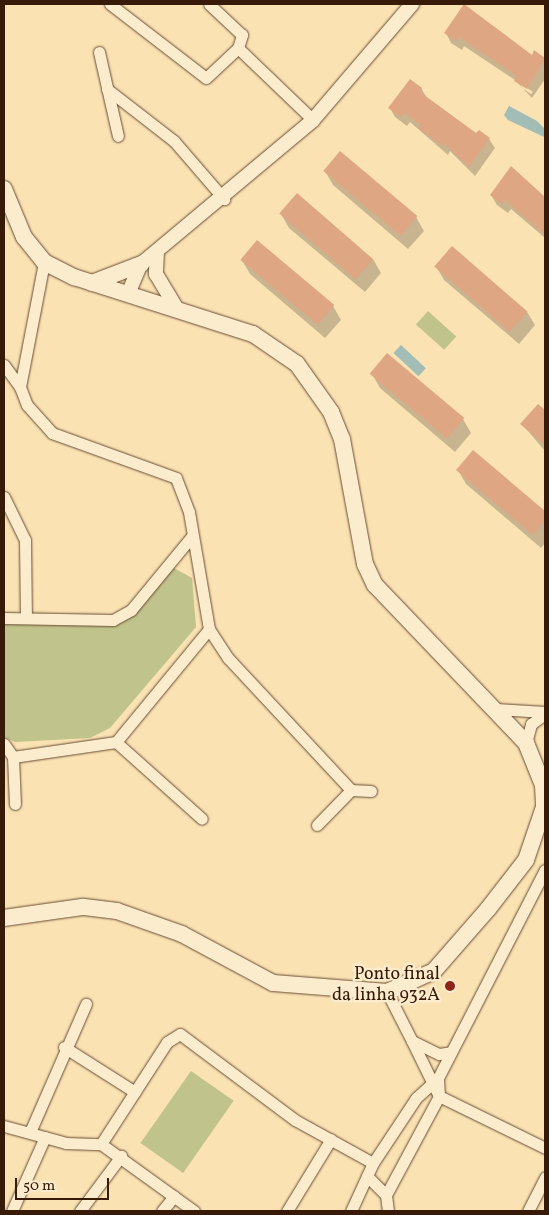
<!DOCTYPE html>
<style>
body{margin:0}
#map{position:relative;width:549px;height:1215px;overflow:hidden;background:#fae2b3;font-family:Vollkorn,serif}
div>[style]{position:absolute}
.green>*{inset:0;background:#c0c38b;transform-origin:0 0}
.water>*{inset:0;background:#a2bcb6;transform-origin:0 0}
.shadow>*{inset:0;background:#0003}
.building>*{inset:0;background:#dfa684;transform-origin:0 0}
.roads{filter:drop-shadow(0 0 1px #684c33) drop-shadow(0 0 1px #684c33)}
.minor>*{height:11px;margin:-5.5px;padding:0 5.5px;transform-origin:5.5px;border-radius:5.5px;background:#fcecce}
.tertiary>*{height:14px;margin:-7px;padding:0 7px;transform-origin:7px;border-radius:7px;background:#fcecce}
.secondary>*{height:16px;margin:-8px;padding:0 8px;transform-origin:8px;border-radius:8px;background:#fcecce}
.dots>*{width:14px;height:14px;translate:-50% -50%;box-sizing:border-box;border:2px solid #fcecce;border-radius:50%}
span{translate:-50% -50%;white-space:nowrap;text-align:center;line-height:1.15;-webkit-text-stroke:4.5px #fcecce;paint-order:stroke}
.poi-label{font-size:18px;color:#381a08}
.right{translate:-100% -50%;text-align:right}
.frame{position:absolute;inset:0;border:5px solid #381a08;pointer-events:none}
.scale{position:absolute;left:15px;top:1178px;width:94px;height:22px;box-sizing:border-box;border:2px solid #381a08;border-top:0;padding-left:6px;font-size:15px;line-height:18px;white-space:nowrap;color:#381a08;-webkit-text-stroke:4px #fcecce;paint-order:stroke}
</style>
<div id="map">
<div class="green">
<i style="left:428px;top:311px;width:38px;height:18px;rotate:42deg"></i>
<i style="clip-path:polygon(174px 568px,192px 578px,196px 627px,110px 728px,90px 738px,15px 742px,4px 737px,4px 623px,116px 623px,136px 612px)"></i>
<i style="left:191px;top:1071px;width:52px;height:88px;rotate:35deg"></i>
</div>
<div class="water">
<i style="clip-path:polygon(509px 106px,537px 121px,545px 129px,544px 137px,508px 120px,504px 115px)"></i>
<i style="left:401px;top:345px;width:34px;height:11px;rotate:43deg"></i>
</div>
<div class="shadow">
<i style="clip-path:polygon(evenodd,492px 25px,532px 56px,535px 52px,545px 59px,545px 79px,532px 98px,515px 80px,464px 46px,462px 50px,451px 43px,446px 33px,492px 25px,521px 84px,533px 92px,531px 94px,521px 87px,521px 84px)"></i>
<i style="clip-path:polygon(421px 88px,427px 98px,476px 135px,489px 139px,495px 148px,475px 176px,450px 151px,448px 155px,410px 122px,407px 126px,395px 117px,390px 108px)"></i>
<i style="clip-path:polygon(511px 168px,545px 199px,545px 238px,511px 209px,508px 213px,497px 205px,491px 195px)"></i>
<i style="clip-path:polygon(325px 171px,416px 217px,424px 231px,408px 249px,333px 185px)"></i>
<i style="clip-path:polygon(281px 214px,373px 259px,381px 273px,365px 292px,289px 228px)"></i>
<i style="clip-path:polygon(242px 260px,333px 306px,341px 320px,325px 338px,250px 274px)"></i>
<i style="clip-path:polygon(436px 266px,527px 312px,535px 325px,519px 344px,444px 280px)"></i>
<i style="clip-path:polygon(372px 374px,463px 419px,471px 433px,455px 452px,380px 388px)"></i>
<i style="clip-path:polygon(538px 406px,545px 412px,545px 451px,522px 424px)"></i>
<i style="clip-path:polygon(473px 451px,545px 512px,545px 543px,541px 548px,466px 484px,458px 470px)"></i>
</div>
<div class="building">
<i style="clip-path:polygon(464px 4px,532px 55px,534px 50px,545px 58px,527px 89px,514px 81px,517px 76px,459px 37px,456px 41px,444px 33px)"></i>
<i style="clip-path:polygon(410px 79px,422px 88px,420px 92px,476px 133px,479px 130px,490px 138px,469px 167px,444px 143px,442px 146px,418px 128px,421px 125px,404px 113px,401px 117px,388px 108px)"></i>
<i style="left:340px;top:151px;width:101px;height:26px;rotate:40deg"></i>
<i style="clip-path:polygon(511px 166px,545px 197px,545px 235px,505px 200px,502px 204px,490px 195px)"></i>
<i style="left:297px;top:193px;width:101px;height:27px;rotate:41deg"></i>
<i style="left:257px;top:240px;width:101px;height:26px;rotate:40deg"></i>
<i style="left:452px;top:246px;width:100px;height:27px;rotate:41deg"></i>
<i style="left:387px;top:353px;width:101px;height:27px;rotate:40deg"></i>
<i style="clip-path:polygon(538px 404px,545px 410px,545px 445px,520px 424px)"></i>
<i style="clip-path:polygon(473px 450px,545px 511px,545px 520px,533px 535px,456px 470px)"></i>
</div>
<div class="roads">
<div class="minor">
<i style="left:110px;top:4px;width:121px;rotate:37.6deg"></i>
<i style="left:206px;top:78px;width:44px;rotate:-43.2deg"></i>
<i style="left:238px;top:48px;width:14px;rotate:-73deg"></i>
<i style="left:242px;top:35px;width:45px;rotate:-136.8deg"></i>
<i style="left:238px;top:48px;width:104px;rotate:43.8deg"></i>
<i style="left:99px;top:52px;width:86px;rotate:77.3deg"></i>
<i style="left:107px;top:89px;width:85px;rotate:37.8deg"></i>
<i style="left:174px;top:141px;width:77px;rotate:49.2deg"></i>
<i style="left:4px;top:365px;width:27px;rotate:54deg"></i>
<i style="left:20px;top:387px;width:19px;rotate:69deg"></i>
<i style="left:27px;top:405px;width:38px;rotate:48deg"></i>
<i style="left:52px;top:433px;width:132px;rotate:19.9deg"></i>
<i style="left:176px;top:478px;width:36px;rotate:69deg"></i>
<i style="left:189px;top:512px;width:119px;rotate:80.3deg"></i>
<i style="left:209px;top:629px;width:35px;rotate:57deg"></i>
<i style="left:228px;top:658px;width:180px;rotate:47deg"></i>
<i style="left:20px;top:387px;width:127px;rotate:-79.1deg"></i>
<i style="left:4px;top:497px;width:48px;rotate:64deg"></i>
<i style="left:25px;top:540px;width:78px;rotate:89.3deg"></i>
<i style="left:4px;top:618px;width:109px;rotate:1.1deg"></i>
<i style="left:113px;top:620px;width:21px;rotate:-29deg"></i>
<i style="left:131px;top:610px;width:96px;rotate:-50.5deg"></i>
<i style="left:496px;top:709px;width:49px;rotate:3.5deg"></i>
<i style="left:116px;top:742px;width:115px;rotate:41.8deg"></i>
<i style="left:526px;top:743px;width:20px;rotate:-75deg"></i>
<i style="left:531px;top:724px;width:17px;rotate:-36deg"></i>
<i style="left:4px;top:744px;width:16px;rotate:55deg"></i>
<i style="left:13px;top:757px;width:47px;rotate:87.6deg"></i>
<i style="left:13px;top:757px;width:104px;rotate:-8.3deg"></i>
<i style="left:116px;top:742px;width:146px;rotate:-50.5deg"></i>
<i style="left:317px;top:825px;width:49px;rotate:-45.8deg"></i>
<i style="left:351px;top:790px;width:20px;rotate:3deg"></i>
<i style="left:387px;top:992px;width:55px;rotate:63deg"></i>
<i style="left:412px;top:1041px;width:30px;rotate:26deg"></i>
<i style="left:439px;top:1054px;width:12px;rotate:-9deg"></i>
<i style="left:412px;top:1041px;width:61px;rotate:63.9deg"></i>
<i style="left:439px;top:1096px;width:118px;rotate:26.1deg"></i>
<i style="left:64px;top:1047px;width:84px;rotate:32.4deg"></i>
<i style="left:4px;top:1126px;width:64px;rotate:15.3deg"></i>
<i style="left:66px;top:1143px;width:35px;rotate:2deg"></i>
<i style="left:101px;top:1144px;width:115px;rotate:35.8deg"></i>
<i style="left:30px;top:1132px;width:140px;rotate:-66.4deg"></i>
<i style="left:101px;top:1144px;width:121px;rotate:-57.1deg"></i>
<i style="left:167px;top:1042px;width:15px;rotate:-32deg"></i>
<i style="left:180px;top:1034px;width:144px;rotate:36.8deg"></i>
<i style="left:295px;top:1120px;width:89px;rotate:28.9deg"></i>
<i style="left:367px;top:1176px;width:27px;rotate:45deg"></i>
<i style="left:386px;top:1195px;width:16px;rotate:83deg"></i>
<i style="left:386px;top:1195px;width:112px;rotate:-61.8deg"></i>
<i style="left:439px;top:1096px;width:18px;rotate:-93deg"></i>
<i style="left:438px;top:1078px;width:234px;rotate:-62.8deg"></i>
<i style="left:12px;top:1211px;width:81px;rotate:-66deg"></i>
<i style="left:80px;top:1211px;width:69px;rotate:-53.3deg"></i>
<i style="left:162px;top:1211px;width:19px;rotate:-51deg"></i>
<i style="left:287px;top:1211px;width:84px;rotate:-58.6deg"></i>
<i style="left:351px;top:1211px;width:53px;rotate:-65.4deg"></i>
<i style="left:373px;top:1163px;width:78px;rotate:-56.5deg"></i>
<i style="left:416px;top:1098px;width:27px;rotate:-42deg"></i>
<i style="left:528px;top:1211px;width:38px;rotate:-63deg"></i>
</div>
<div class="tertiary">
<i style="left:157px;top:252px;width:22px;rotate:93deg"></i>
<i style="left:156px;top:274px;width:41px;rotate:59deg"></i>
<i style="left:128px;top:294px;width:33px;rotate:-67deg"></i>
<i style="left:141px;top:264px;width:224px;rotate:-39.9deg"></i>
<i style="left:313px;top:120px;width:153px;rotate:-49.5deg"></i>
</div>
<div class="secondary">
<i style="left:4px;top:189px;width:52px;rotate:67.4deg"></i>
<i style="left:24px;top:237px;width:32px;rotate:51deg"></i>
<i style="left:44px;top:262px;width:34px;rotate:27deg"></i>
<i style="left:74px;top:277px;width:188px;rotate:17.7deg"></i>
<i style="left:253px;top:334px;width:53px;rotate:34.3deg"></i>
<i style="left:297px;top:364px;width:59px;rotate:54.7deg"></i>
<i style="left:331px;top:412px;width:29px;rotate:68deg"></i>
<i style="left:342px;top:439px;width:127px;rotate:79.6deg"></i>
<i style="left:365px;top:564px;width:23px;rotate:65deg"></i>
<i style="left:375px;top:585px;width:219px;rotate:46.3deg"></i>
<i style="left:526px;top:743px;width:45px;rotate:68deg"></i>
<i style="left:543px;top:785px;width:22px;rotate:87deg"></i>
<i style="left:544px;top:807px;width:56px;rotate:108.8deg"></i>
<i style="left:526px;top:860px;width:62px;rotate:127.8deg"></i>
<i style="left:488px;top:909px;width:82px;rotate:131.1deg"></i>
<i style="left:434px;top:971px;width:51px;rotate:155.9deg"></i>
<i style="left:387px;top:992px;width:114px;rotate:-175.5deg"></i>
<i style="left:273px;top:983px;width:103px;rotate:-151.7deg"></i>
<i style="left:182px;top:934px;width:69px;rotate:-160.5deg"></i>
<i style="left:117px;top:911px;width:35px;rotate:-173deg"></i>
<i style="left:82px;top:907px;width:79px;rotate:172deg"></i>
<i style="left:92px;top:283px;width:53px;rotate:-21.2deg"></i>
</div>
</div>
<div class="dots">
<i style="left:450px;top:986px;background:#8f2418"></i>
</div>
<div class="poi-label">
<span class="right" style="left:440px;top:986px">Ponto final<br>da linha 932A</span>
</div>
<div class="frame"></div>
<div class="scale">50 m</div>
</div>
